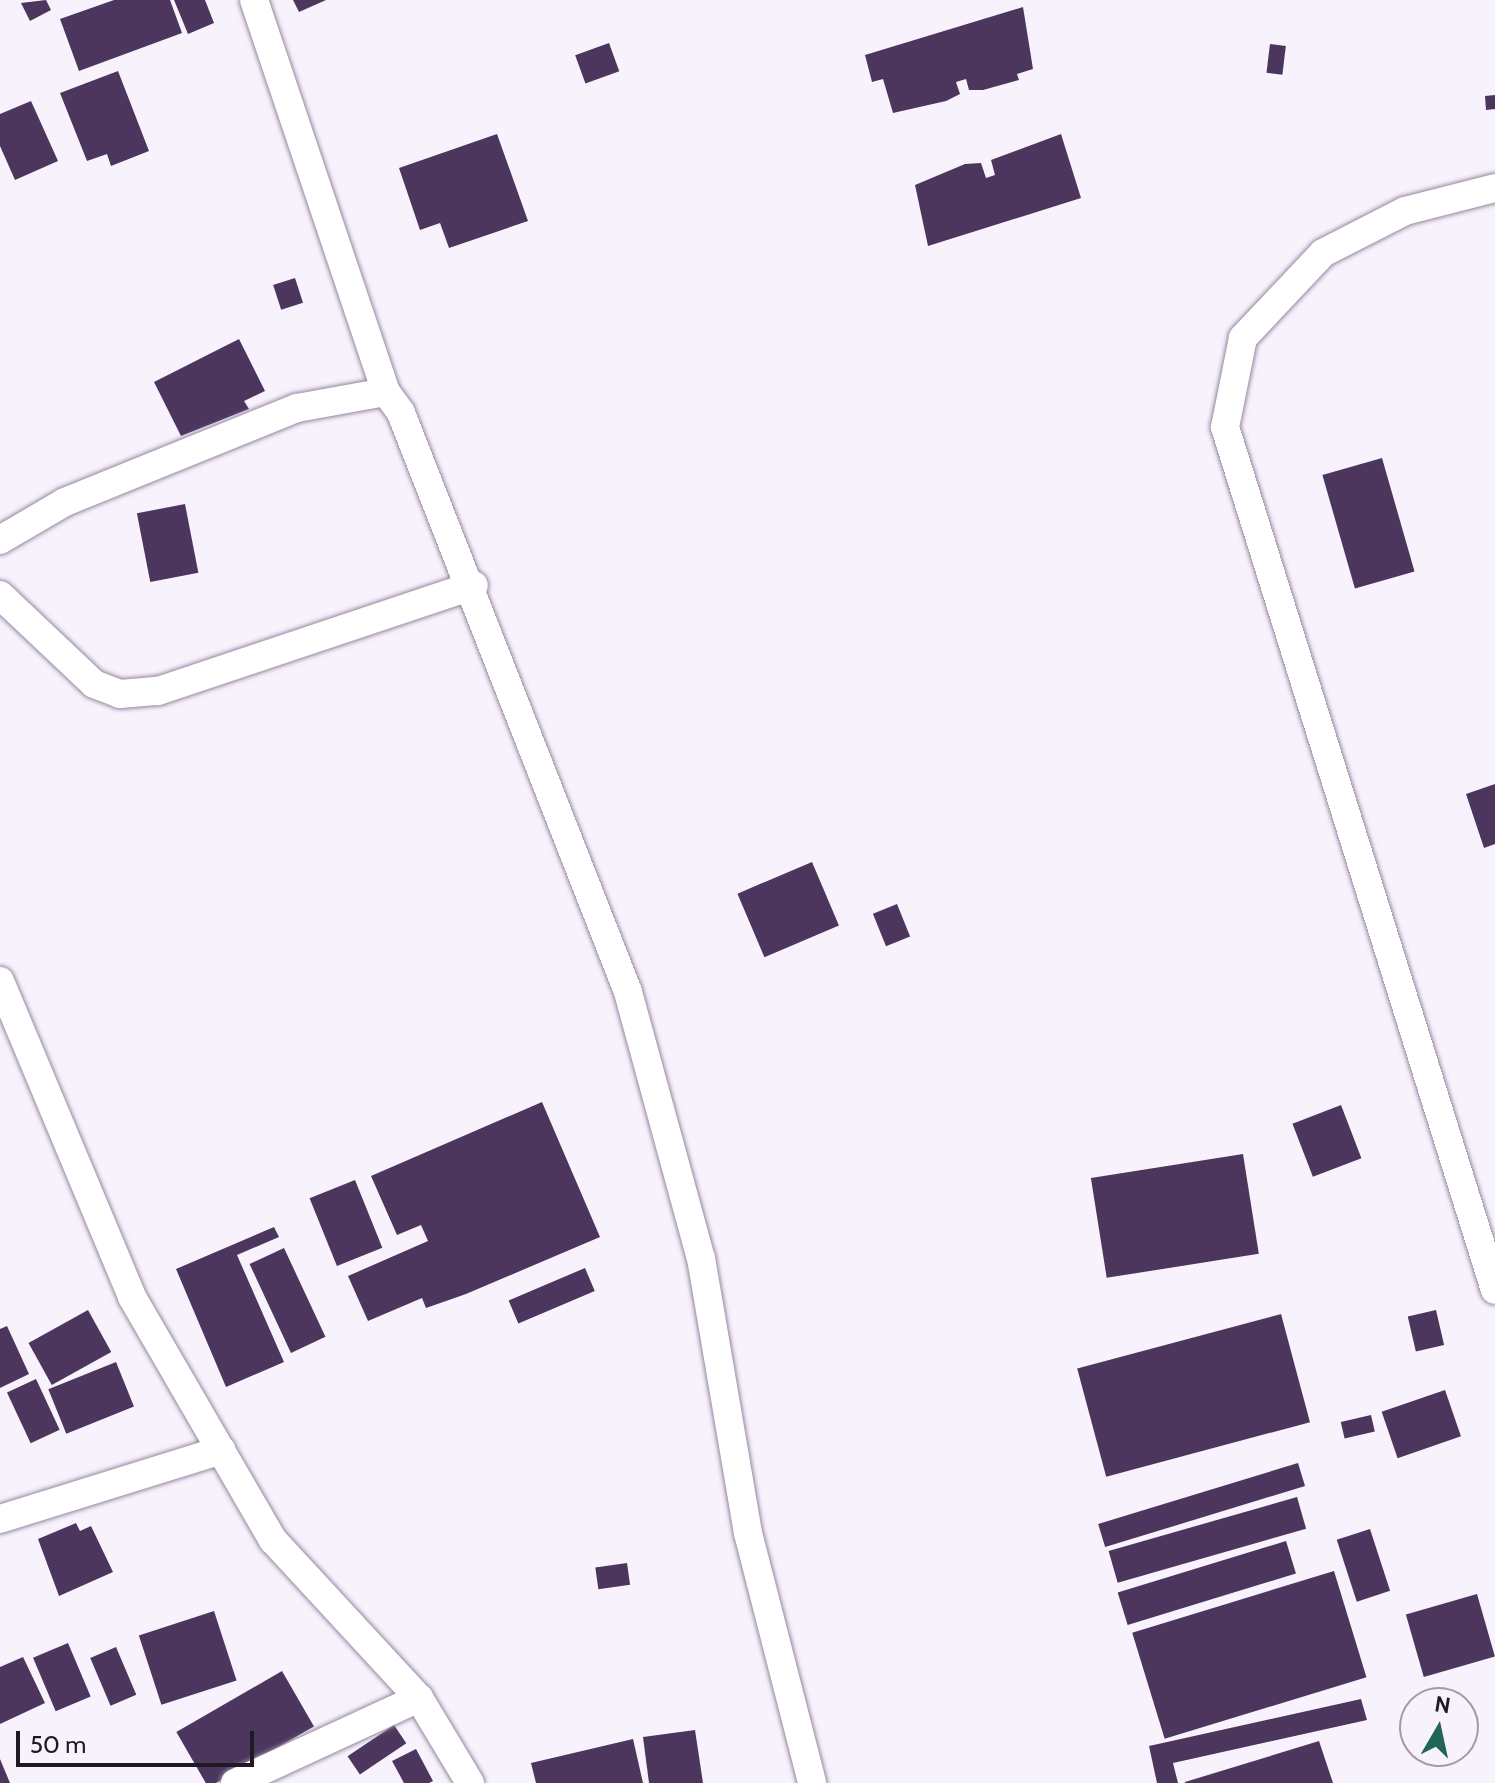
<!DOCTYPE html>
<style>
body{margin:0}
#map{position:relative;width:1495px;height:1783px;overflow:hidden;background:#f8f2fd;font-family:Cabin,sans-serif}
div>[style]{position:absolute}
.building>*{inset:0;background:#4d365d;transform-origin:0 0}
.roads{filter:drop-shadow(0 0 2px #9588a0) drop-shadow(0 0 2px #9588a0)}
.minor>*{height:28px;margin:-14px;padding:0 14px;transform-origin:14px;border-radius:14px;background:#fff}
span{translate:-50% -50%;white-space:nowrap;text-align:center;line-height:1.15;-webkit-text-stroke:8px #f8f2fd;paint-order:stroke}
.north{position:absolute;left:1399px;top:1687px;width:80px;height:80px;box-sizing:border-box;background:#f8f2fd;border:2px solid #a19ba5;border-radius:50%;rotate:9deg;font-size:22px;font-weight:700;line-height:32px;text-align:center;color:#1e1922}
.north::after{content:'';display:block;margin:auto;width:28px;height:36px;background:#216557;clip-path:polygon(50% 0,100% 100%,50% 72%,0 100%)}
.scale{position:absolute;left:16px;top:1731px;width:238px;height:36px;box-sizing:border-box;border:4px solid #1e1922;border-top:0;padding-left:10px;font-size:24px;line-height:28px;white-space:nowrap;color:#1e1922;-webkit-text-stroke:6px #f8f2fd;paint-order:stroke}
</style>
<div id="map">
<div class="building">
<i style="clip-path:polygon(46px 0,51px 10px,30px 21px,21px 3px)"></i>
<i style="clip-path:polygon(114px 0,170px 0,182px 33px,79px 71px,60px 19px)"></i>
<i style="clip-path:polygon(174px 0,205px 0,214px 23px,188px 34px)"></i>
<i style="clip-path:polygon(293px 0,326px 0,299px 12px)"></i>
<i style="clip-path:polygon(1023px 7px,1033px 69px,1017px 74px,1019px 80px,983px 90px,969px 90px,966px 79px,956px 82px,960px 94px,946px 101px,893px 113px,883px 79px,872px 82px,865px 55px)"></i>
<i style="left:609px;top:43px;width:30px;height:36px;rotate:70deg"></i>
<i style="left:1270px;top:44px;width:16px;height:29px;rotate:7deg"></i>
<i style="clip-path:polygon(118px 71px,149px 151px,111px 166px,107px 154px,87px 161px,60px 93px)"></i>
<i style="clip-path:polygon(1495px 95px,1495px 109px,1486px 110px,1485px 96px)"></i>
<i style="clip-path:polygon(31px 101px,58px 161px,15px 180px,0 146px,0 114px)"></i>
<i style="clip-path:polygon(497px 134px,528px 221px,449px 248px,440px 223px,420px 230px,399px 168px)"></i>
<i style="clip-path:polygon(1061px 134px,1081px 198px,928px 246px,915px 185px,965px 164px,981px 163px,986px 178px,995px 175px,991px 160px)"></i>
<i style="left:295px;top:278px;width:26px;height:23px;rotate:72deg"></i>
<i style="clip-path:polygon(239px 339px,265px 391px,244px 401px,249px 409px,181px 436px,154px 382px)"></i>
<i style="left:1382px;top:458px;width:118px;height:62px;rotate:74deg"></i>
<i style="left:185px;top:504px;width:70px;height:49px;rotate:79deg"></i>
<i style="clip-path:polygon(1495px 784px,1495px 844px,1484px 848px,1466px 794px)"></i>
<i style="left:812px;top:862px;width:69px;height:81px;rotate:67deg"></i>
<i style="left:897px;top:904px;width:35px;height:26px;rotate:68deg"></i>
<i style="clip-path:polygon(542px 1102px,600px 1237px,466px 1294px,426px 1308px,422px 1298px,368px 1321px,348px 1276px,428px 1241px,421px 1225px,397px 1235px,371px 1176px)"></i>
<i style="left:1341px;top:1105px;width:57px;height:52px;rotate:69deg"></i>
<i style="left:1243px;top:1154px;width:101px;height:154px;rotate:81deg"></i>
<i style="left:355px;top:1180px;width:73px;height:49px;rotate:68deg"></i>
<i style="clip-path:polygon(274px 1227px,279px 1237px,237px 1255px,284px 1362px,226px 1387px,176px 1269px)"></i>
<i style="left:284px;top:1248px;width:98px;height:38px;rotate:65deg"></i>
<i style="left:585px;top:1268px;width:25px;height:83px;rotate:67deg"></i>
<i style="left:88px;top:1310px;width:48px;height:68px;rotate:61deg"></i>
<i style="left:1436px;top:1310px;width:36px;height:29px;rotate:77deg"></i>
<i style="left:1281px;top:1314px;width:112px;height:211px;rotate:75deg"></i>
<i style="clip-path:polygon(7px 1326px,29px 1374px,0 1388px,0 1329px)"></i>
<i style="left:116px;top:1362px;width:48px;height:73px;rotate:68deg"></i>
<i style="left:36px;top:1379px;width:56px;height:32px;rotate:65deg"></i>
<i style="left:1445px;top:1390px;width:49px;height:67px;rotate:71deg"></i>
<i style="left:1371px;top:1415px;width:17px;height:31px;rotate:77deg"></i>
<i style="left:1298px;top:1463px;width:24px;height:209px;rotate:73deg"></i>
<i style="left:1297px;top:1497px;width:33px;height:196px;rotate:74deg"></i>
<i style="clip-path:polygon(76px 1523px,80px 1531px,91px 1526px,113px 1572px,59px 1596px,38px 1539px)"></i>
<i style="left:1370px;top:1529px;width:65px;height:35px;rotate:72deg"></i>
<i style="left:1286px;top:1541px;width:34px;height:176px;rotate:73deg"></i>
<i style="left:627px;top:1563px;width:22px;height:32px;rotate:82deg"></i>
<i style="left:1334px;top:1571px;width:111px;height:211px;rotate:73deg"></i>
<i style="left:1477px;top:1594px;width:65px;height:74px;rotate:74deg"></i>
<i style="left:214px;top:1611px;width:73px;height:79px;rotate:72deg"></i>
<i style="left:68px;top:1643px;width:58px;height:38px;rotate:67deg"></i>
<i style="left:116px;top:1647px;width:52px;height:28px;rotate:67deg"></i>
<i style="clip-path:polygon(23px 1657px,45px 1703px,0 1724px,0 1667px)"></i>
<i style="left:282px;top:1671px;width:64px;height:122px;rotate:60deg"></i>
<i style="clip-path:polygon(1361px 1699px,1367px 1720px,1173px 1763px,1178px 1783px,1157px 1783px,1149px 1746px)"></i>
<i style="left:394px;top:1725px;width:22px;height:56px;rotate:56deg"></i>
<i style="clip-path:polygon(695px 1730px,703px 1783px,649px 1783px,643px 1737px)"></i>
<i style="clip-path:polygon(633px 1739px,643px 1783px,536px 1783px,531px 1763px)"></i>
<i style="clip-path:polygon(1319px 1741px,1333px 1783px,1185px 1783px,1185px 1782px)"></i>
<i style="clip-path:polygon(416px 1749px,433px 1781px,429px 1783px,404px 1783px,392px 1761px)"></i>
<i style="clip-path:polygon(0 1759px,10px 1783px,0 1783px)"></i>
</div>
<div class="roads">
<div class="minor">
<i style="left:254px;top:0;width:414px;rotate:71.4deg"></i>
<i style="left:1495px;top:188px;width:93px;rotate:165.7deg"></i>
<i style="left:1405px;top:211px;width:92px;rotate:152.9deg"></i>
<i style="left:1323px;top:253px;width:117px;rotate:133.3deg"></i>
<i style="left:1243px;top:338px;width:91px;rotate:101.4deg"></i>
<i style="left:1225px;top:427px;width:904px;rotate:72.63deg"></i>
<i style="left:0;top:540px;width:75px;rotate:-30.3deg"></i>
<i style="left:65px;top:502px;width:250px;rotate:-22.1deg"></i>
<i style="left:297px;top:408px;width:90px;rotate:-10.2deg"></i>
<i style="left:386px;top:392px;width:26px;rotate:54deg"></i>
<i style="left:401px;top:413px;width:622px;rotate:68.59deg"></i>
<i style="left:628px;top:992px;width:276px;rotate:74.7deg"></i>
<i style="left:701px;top:1258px;width:279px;rotate:80.3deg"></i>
<i style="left:748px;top:1533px;width:258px;rotate:75.6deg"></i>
<i style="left:0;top:595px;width:129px;rotate:43.4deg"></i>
<i style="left:94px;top:684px;width:28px;rotate:21deg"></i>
<i style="left:120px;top:694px;width:38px;rotate:-5deg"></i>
<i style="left:158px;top:691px;width:333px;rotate:-18.5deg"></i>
<i style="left:0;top:981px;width:342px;rotate:67.3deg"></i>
<i style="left:132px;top:1297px;width:281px;rotate:59.9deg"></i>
<i style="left:273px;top:1540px;width:215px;rotate:47.3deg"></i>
<i style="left:419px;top:1698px;width:99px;rotate:59deg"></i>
<i style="left:0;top:1519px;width:232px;rotate:-17.3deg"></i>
<i style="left:235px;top:1783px;width:203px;rotate:-24.8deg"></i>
</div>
</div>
<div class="north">N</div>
<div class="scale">50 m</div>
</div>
